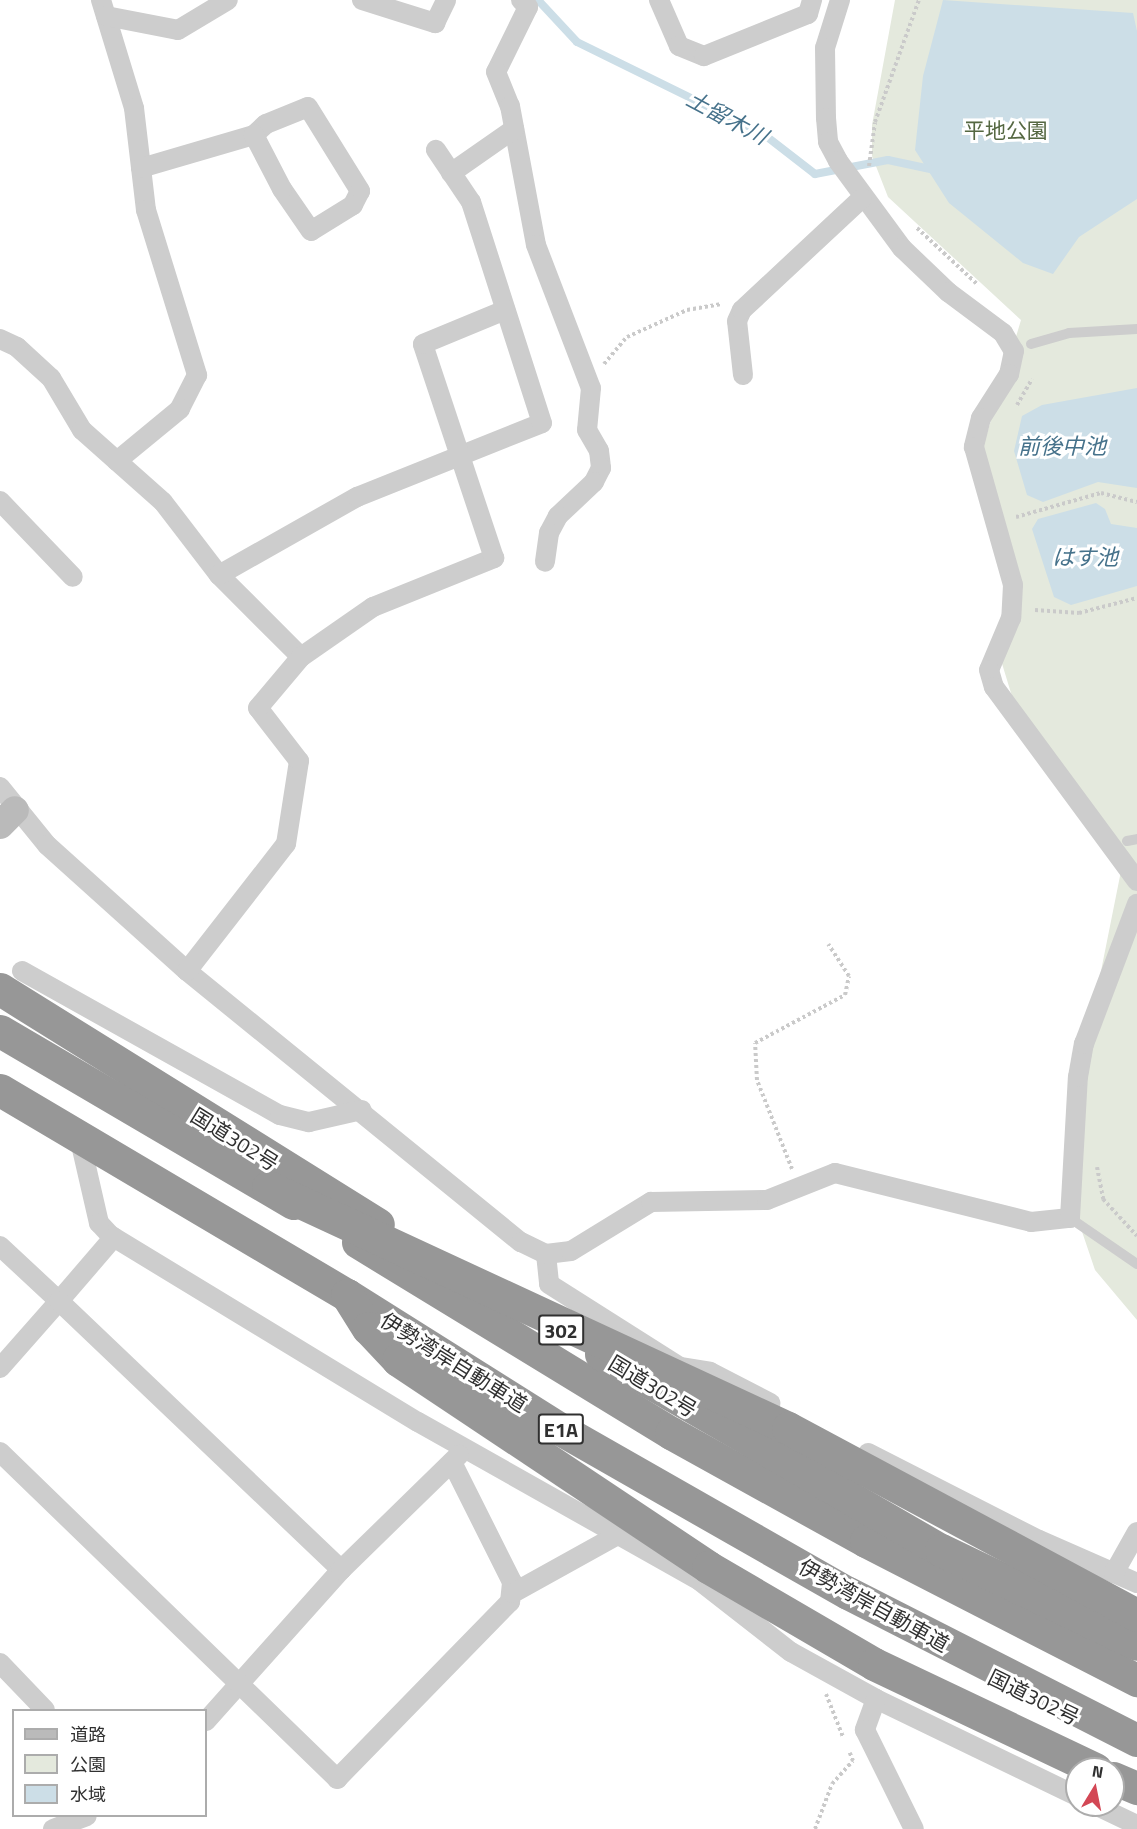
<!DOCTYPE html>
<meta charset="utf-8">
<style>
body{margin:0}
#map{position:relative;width:1137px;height:1829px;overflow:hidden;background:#fff;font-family:"Titillium Web","Noto Sans JP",sans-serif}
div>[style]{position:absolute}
.green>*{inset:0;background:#e4e9dd}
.water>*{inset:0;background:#ccdee7}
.stream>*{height:8px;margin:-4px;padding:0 4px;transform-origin:4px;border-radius:4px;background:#ccdee7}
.path>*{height:4px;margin-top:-2px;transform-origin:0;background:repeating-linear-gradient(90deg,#cacaca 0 3px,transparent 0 6px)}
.lane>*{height:10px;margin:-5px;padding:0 5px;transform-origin:5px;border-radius:5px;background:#cdcdcd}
.street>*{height:20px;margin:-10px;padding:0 10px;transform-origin:10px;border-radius:10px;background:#cdcdcd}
.secondary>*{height:28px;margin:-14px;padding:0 14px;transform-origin:14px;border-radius:14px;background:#bababa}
.highway>*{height:33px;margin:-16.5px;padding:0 16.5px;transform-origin:16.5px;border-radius:16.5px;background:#979797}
.highway-bridge>*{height:33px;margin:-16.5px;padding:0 16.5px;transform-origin:16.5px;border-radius:16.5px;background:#979797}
span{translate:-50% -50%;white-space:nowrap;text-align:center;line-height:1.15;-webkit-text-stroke:6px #fff;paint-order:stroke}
.shield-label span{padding:2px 4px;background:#fff;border:2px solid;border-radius:4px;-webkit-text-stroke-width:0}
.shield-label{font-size:20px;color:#303030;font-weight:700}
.park-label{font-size:21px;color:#556842}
.street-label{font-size:21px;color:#303030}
.water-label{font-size:22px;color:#46728b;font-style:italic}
.legend{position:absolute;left:12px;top:1709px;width:195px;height:108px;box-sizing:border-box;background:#fff;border:2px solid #acacac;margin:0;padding:8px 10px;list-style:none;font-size:18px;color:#303030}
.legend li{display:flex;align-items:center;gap:12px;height:30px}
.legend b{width:30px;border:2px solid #acacac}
.north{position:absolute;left:1065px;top:1757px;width:60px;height:60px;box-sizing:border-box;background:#fff;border:2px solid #acacac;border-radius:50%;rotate:10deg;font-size:16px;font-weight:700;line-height:24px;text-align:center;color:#303030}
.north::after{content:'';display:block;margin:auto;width:21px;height:27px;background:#d34755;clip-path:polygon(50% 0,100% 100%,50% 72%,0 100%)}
</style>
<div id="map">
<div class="green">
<i style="clip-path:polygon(895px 0,1137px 0,1137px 1320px,1095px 1270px,1074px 1208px,1076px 1096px,1123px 861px,1018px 716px,1000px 657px,1006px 585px,979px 460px,1021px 320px,888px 197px,872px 156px,872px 125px)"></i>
</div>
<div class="water">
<i style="clip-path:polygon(943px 0,1133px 13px,1137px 31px,1137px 199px,1079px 237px,1053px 274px,1023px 263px,949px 203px,915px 150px,923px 76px)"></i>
<i style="clip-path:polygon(1137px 388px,1137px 488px,1098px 482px,1043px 502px,1027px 495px,1014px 451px,1022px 416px,1042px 405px)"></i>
<i style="clip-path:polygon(1096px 503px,1105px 509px,1111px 524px,1137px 528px,1137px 586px,1071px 605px,1054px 597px,1032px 529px,1038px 519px)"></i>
</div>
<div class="stream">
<i style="left:538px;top:0;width:57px;rotate:47.1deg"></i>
<i style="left:577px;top:42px;width:206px;rotate:26.2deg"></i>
<i style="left:762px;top:133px;width:67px;rotate:37.7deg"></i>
<i style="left:815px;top:174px;width:74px;rotate:-10.9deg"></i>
<i style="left:888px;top:160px;width:48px;rotate:12deg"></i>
</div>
<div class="path">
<i style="left:869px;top:166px;width:44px;rotate:-82.2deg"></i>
<i style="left:875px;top:122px;width:130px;rotate:-70.2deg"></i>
<i style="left:917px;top:228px;width:82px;rotate:43deg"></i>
<i style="left:604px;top:364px;width:35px;rotate:-50deg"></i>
<i style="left:627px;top:337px;width:66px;rotate:-24.2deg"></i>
<i style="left:687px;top:310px;width:35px;rotate:-10deg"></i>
<i style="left:1017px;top:405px;width:30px;rotate:-60deg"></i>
<i style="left:1016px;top:517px;width:88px;rotate:-15.8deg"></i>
<i style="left:1101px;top:493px;width:37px;rotate:14deg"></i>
<i style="left:1035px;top:610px;width:44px;rotate:3.9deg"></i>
<i style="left:1079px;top:613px;width:60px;rotate:-14.5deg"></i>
<i style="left:1097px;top:1167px;width:33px;rotate:79deg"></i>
<i style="left:1103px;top:1199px;width:50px;rotate:47.4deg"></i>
<i style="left:792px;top:1169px;width:96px;rotate:-111.5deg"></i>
<i style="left:757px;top:1080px;width:37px;rotate:-93deg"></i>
<i style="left:755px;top:1043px;width:102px;rotate:-28.1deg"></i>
<i style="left:845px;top:995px;width:19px;rotate:-78deg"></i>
<i style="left:849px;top:976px;width:38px;rotate:-123deg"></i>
<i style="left:826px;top:1694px;width:46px;rotate:68.4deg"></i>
<i style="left:815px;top:1829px;width:48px;rotate:-69.3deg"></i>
<i style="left:832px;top:1784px;width:31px;rotate:-48deg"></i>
<i style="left:853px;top:1761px;width:9px;rotate:-111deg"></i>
</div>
<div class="lane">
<i style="left:1031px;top:344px;width:40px;rotate:-16deg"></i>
<i style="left:1069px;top:333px;width:68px;rotate:-3.4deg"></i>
<i style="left:1127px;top:841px;width:10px;rotate:-11deg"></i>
<i style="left:1070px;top:1218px;width:81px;rotate:34.5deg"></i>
</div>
<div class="street">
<i style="left:101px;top:0;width:113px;rotate:73deg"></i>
<i style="left:134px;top:108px;width:103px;rotate:83.3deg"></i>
<i style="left:146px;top:210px;width:173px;rotate:72.8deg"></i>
<i style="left:197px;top:375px;width:38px;rotate:117deg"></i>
<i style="left:180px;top:409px;width:82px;rotate:140.5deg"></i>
<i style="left:362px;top:0;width:77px;rotate:17.5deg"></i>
<i style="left:435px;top:23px;width:25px;rotate:-64deg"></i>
<i style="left:521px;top:0;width:10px;rotate:45deg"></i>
<i style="left:528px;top:7px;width:72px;rotate:116.2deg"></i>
<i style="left:496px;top:72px;width:37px;rotate:68deg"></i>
<i style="left:510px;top:106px;width:141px;rotate:79.4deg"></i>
<i style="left:536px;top:245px;width:153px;rotate:69deg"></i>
<i style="left:591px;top:388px;width:42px;rotate:95.4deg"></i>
<i style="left:587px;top:430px;width:24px;rotate:60deg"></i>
<i style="left:599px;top:451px;width:17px;rotate:83deg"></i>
<i style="left:601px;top:468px;width:16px;rotate:117deg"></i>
<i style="left:594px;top:482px;width:50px;rotate:136.6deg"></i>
<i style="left:558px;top:516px;width:19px;rotate:118deg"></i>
<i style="left:549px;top:533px;width:29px;rotate:98deg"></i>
<i style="left:659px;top:0;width:50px;rotate:66.5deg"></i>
<i style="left:679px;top:46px;width:27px;rotate:22deg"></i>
<i style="left:704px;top:56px;width:112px;rotate:-22deg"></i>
<i style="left:808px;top:14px;width:15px;rotate:-74deg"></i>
<i style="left:840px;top:0;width:50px;rotate:107.4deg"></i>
<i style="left:825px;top:48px;width:70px;rotate:89.2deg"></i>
<i style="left:826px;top:118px;width:24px;rotate:85deg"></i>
<i style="left:828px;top:142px;width:21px;rotate:62deg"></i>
<i style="left:838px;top:161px;width:108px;rotate:53.7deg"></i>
<i style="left:902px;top:248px;width:64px;rotate:43.7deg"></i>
<i style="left:948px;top:292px;width:69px;rotate:36.7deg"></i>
<i style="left:1003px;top:333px;width:21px;rotate:59deg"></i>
<i style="left:1014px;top:351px;width:24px;rotate:102deg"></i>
<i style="left:1009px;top:374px;width:52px;rotate:122.5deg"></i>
<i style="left:981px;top:418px;width:30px;rotate:104deg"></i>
<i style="left:974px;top:447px;width:143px;rotate:74.2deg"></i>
<i style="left:1013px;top:585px;width:33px;rotate:93deg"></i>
<i style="left:1011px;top:618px;width:56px;rotate:112.9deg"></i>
<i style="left:989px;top:670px;width:18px;rotate:74deg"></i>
<i style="left:994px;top:687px;width:241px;rotate:53.6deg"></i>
<i style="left:106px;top:16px;width:73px;rotate:11deg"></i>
<i style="left:178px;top:30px;width:58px;rotate:-31deg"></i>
<i style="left:141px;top:168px;width:118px;rotate:-16.3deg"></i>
<i style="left:254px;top:135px;width:16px;rotate:-43deg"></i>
<i style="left:266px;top:124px;width:45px;rotate:-22deg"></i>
<i style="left:308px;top:107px;width:99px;rotate:58.2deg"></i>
<i style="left:360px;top:191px;width:16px;rotate:117deg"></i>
<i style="left:353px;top:205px;width:49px;rotate:148.2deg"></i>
<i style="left:311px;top:231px;width:51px;rotate:-124.6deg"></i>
<i style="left:282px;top:189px;width:61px;rotate:-117.4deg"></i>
<i style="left:451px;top:173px;width:77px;rotate:-34.9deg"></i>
<i style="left:0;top:339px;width:19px;rotate:25deg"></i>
<i style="left:17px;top:347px;width:46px;rotate:42.4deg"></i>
<i style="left:51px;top:378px;width:61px;rotate:59.2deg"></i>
<i style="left:82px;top:430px;width:108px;rotate:41.6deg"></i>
<i style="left:163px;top:502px;width:92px;rotate:52.5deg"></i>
<i style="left:219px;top:575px;width:116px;rotate:45deg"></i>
<i style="left:743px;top:375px;width:54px;rotate:-96.3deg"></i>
<i style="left:737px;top:321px;width:12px;rotate:-66deg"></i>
<i style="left:742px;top:310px;width:164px;rotate:-43deg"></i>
<i style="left:0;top:501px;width:105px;rotate:46.2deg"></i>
<i style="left:219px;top:575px;width:159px;rotate:-29.5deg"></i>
<i style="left:357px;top:497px;width:199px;rotate:-21.8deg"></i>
<i style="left:542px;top:423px;width:232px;rotate:-107.8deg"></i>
<i style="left:471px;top:202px;width:63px;rotate:-123.9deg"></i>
<i style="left:0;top:787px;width:75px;rotate:51deg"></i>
<i style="left:47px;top:845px;width:188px;rotate:42deg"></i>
<i style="left:187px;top:971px;width:430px;rotate:39.1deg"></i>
<i style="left:521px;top:1242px;width:28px;rotate:26deg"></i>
<i style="left:546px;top:1254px;width:30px;rotate:84deg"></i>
<i style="left:549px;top:1284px;width:155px;rotate:32.4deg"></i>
<i style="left:680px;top:1367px;width:30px;rotate:9deg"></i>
<i style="left:710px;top:1372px;width:68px;rotate:27.3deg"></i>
<i style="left:22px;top:971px;width:295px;rotate:29.2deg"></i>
<i style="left:280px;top:1115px;width:30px;rotate:14deg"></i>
<i style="left:309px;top:1122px;width:54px;rotate:-12.8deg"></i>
<i style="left:187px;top:971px;width:161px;rotate:-52.1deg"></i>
<i style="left:286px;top:844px;width:84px;rotate:-81.1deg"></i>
<i style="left:299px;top:761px;width:67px;rotate:-127.7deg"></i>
<i style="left:258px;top:708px;width:67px;rotate:-49.9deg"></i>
<i style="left:301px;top:657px;width:88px;rotate:-34.8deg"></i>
<i style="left:373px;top:607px;width:131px;rotate:-22deg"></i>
<i style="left:494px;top:558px;width:225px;rotate:-108.4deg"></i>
<i style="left:423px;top:344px;width:89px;rotate:-22.5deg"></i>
<i style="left:82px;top:1149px;width:76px;rotate:77.1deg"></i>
<i style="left:99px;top:1223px;width:16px;rotate:47deg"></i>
<i style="left:110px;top:1235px;width:360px;rotate:31.3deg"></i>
<i style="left:418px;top:1422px;width:324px;rotate:29.4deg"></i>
<i style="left:700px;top:1581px;width:115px;rotate:38deg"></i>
<i style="left:791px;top:1652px;width:97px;rotate:28.9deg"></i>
<i style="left:876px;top:1699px;width:223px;rotate:25.8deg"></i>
<i style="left:0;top:1246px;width:81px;rotate:43deg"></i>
<i style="left:59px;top:1301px;width:84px;rotate:-49.3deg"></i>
<i style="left:546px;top:1254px;width:25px;rotate:-7deg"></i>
<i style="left:571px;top:1251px;width:94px;rotate:-31.5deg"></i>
<i style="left:651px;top:1202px;width:116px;rotate:-1deg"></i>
<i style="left:767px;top:1200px;width:73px;rotate:-21.7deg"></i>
<i style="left:835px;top:1173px;width:202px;rotate:14deg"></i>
<i style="left:1031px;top:1222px;width:39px;rotate:-6deg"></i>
<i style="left:1070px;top:1218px;width:141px;rotate:-86.8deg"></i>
<i style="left:1078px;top:1077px;width:34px;rotate:-80deg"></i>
<i style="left:1084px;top:1044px;width:150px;rotate:-69.3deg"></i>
<i style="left:0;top:1368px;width:89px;rotate:-48.6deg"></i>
<i style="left:59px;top:1301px;width:390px;rotate:43.6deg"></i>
<i style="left:341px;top:1570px;width:203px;rotate:131.8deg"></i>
<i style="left:0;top:1452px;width:470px;rotate:44.1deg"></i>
<i style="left:337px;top:1779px;width:248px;rotate:-45.7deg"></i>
<i style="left:510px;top:1602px;width:20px;rotate:-84deg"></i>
<i style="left:512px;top:1582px;width:134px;rotate:-116.6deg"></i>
<i style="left:868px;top:1453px;width:192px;rotate:27deg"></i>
<i style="left:1039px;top:1540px;width:107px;rotate:23.7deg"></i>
<i style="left:341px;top:1570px;width:165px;rotate:-44.3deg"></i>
<i style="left:1114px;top:1573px;width:47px;rotate:-60.7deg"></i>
<i style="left:513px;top:1593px;width:118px;rotate:-29deg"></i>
<i style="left:0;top:1663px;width:65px;rotate:46.2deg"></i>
<i style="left:876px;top:1699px;width:33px;rotate:110deg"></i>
<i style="left:865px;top:1730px;width:110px;rotate:63.7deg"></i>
<i style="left:1095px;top:1805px;width:47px;rotate:25.5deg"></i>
<i style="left:53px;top:1829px;width:36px;rotate:-21deg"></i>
</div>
<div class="secondary">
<i style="left:0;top:825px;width:21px;rotate:-45deg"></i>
</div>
<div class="highway">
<i style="left:0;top:989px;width:445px;rotate:31.9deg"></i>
<i style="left:0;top:1031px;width:340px;rotate:30.4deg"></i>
<i style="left:0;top:1090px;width:403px;rotate:30.6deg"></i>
<i style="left:347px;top:1295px;width:252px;rotate:32.2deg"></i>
<i style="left:560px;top:1429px;width:331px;rotate:29.7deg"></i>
<i style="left:848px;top:1593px;width:324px;rotate:27deg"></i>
<i style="left:358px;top:1242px;width:367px;rotate:31.4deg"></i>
<i style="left:671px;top:1433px;width:223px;rotate:29deg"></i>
<i style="left:866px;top:1541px;width:305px;rotate:27.2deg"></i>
<i style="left:601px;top:1354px;width:392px;rotate:30deg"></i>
<i style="left:941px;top:1550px;width:217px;rotate:25.6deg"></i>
<i style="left:1113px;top:1778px;width:26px;rotate:23deg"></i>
</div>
<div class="highway-bridge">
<i style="left:268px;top:1187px;width:573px;rotate:24.87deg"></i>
<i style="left:788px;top:1428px;width:396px;rotate:28.2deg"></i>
<i style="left:347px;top:1295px;width:39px;rotate:58deg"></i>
<i style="left:368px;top:1328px;width:44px;rotate:46.8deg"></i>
<i style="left:398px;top:1360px;width:373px;rotate:33.7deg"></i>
<i style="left:708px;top:1567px;width:192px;rotate:30.3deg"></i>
<i style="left:874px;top:1664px;width:245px;rotate:25.4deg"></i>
</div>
<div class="shield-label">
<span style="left:561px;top:1330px">302</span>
<span style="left:561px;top:1429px">E1A</span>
</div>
<div class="park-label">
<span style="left:1006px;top:130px">平地公園</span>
</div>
<div class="street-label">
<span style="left:235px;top:1139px;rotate:32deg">国道302号</span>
<span style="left:454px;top:1362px;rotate:32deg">伊勢湾岸自動車道</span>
<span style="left:653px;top:1386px;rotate:31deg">国道302号</span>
<span style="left:874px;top:1605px;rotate:29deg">伊勢湾岸自動車道</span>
<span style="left:1034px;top:1697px;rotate:26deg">国道302号</span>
</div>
<div class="water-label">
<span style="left:727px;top:118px;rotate:28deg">土留木川</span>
<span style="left:1062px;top:447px">前後中池</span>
<span style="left:1085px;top:558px">はす池</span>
</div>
<ul class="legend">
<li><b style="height:8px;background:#bababa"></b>道路</li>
<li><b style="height:16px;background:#e4e9dd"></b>公園</li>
<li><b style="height:16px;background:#ccdee7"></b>水域</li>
</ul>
<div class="north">N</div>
</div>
